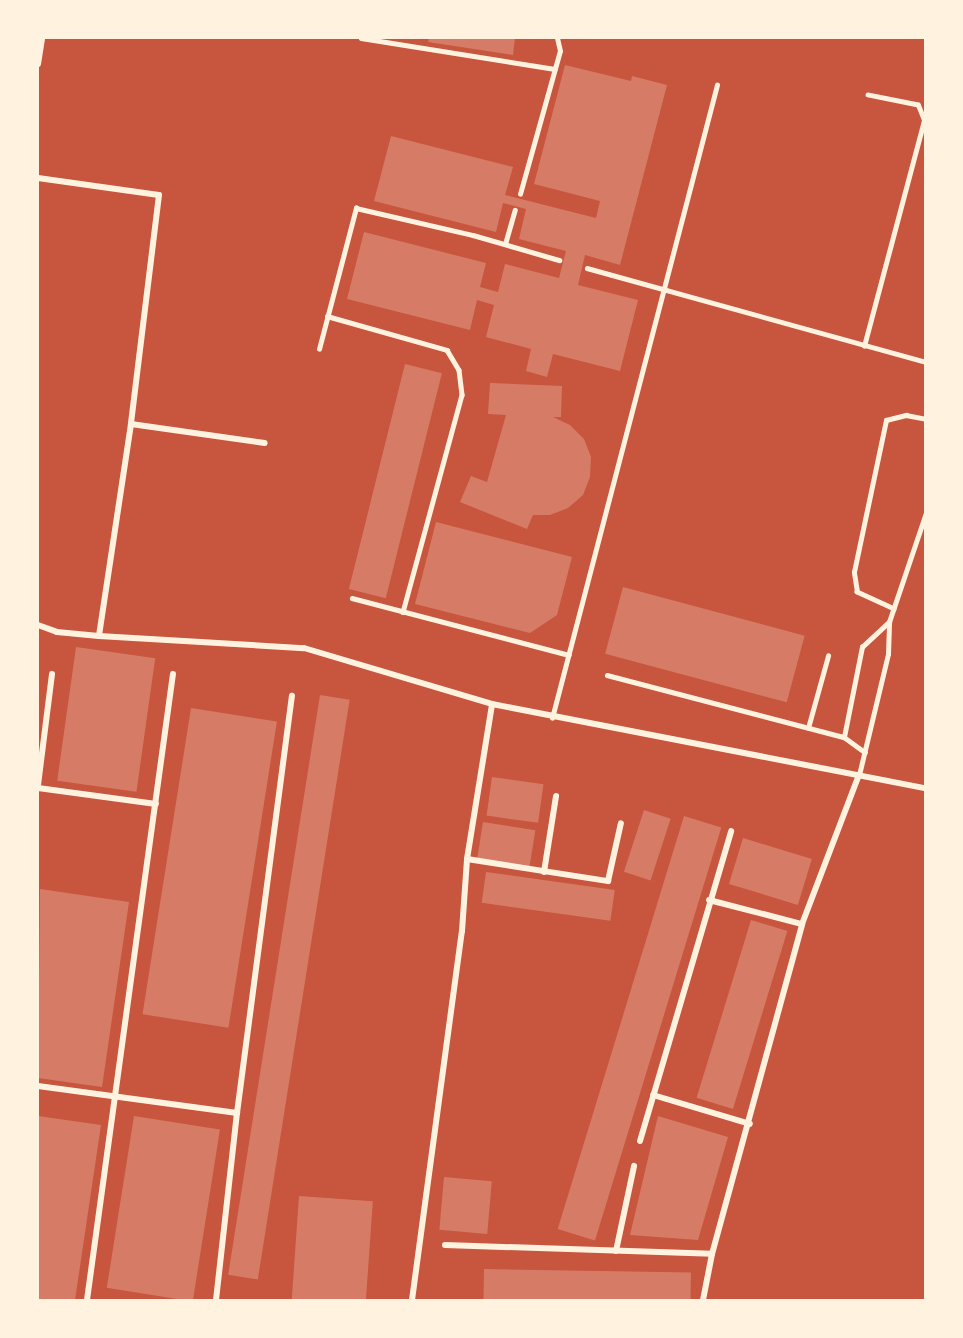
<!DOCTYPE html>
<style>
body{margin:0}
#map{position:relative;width:963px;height:1338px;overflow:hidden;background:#c8553d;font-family:Overpass,sans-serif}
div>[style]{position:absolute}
.building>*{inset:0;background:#d67c66;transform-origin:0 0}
.service>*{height:4.5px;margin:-2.25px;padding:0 2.25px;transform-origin:2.25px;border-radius:2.25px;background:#fff3e0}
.minor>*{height:6px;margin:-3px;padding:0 3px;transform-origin:3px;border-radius:3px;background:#fff3e0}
span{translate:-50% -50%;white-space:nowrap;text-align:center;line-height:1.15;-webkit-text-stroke:5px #fff3e0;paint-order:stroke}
.frame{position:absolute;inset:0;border:39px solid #fff3e0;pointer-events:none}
</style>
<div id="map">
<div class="building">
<i style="clip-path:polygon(429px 38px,515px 38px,513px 55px,428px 42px)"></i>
<i style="clip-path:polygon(565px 65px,631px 81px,632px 76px,667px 85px,620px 265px,585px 255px,578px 285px,638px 300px,620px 371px,553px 354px,547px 377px,526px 371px,531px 349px,486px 337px,494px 305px,477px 300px,470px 330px,347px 299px,364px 232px,486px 263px,480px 287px,498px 292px,505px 264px,559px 278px,566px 251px,519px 239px,526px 209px,503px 203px,496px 232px,374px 201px,391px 136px,513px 167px,505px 195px,596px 218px,600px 201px,534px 184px)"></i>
<i style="left:405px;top:364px;width:38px;height:232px;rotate:14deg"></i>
<i style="clip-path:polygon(490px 383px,562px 386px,561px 417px,553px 417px,570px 425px,584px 439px,591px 457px,590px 477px,583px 495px,568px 508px,550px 515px,533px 515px,527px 529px,460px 502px,471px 476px,487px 482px,506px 415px,488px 414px)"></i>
<i style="clip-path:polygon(436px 522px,572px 557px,557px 615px,530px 633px,415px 604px)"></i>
<i style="left:623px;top:587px;width:188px;height:69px;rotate:15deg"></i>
<i style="left:76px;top:647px;width:80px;height:135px;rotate:8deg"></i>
<i style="left:320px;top:695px;width:30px;height:587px;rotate:9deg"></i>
<i style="left:191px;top:708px;width:87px;height:310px;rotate:9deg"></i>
<i style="left:492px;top:777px;width:52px;height:39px;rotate:8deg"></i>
<i style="left:644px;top:810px;width:28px;height:65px;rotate:18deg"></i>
<i style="left:684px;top:816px;width:39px;height:432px;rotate:17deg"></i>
<i style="left:483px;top:822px;width:53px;height:37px;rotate:9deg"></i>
<i style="left:743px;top:838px;width:72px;height:48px;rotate:17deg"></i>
<i style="left:486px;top:872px;width:130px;height:31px;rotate:8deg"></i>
<i style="clip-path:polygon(40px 889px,129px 902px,102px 1087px,38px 1078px)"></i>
<i style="left:751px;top:920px;width:38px;height:186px;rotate:17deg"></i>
<i style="clip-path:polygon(38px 1116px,101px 1125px,75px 1300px,38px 1300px)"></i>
<i style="left:134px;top:1116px;width:87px;height:174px;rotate:9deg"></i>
<i style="clip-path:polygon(658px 1116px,728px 1137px,698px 1240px,630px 1235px)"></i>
<i style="left:444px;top:1177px;width:48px;height:53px;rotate:5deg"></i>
<i style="left:299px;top:1196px;width:74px;height:104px;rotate:4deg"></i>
<i style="left:484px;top:1269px;width:207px;height:31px;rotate:1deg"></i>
</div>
<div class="service">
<i style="left:361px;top:38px;width:196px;rotate:9.1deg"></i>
<i style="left:520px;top:194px;width:148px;rotate:-74.4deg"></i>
<i style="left:560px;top:51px;width:13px;rotate:-103deg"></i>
<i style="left:505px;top:244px;width:35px;rotate:-74deg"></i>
<i style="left:587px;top:268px;width:352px;rotate:15.5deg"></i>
<i style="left:327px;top:316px;width:125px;rotate:15.8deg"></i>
<i style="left:447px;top:350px;width:23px;rotate:59deg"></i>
<i style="left:459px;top:370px;width:25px;rotate:83deg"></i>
<i style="left:462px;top:395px;width:225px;rotate:105.2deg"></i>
<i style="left:864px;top:346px;width:234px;rotate:-75.1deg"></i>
<i style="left:924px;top:120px;width:16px;rotate:-112deg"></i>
<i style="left:918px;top:105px;width:51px;rotate:-168.7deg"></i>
<i style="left:319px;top:349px;width:146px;rotate:-75.3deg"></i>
<i style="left:356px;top:208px;width:120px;rotate:13deg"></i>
<i style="left:473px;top:235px;width:90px;rotate:16.2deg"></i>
<i style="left:352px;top:598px;width:224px;rotate:14.7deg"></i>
<i style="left:894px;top:609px;width:41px;rotate:-155.3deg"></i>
<i style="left:857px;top:592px;width:20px;rotate:-99deg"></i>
<i style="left:854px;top:572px;width:155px;rotate:-78.1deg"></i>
<i style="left:886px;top:420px;width:21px;rotate:-14deg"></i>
<i style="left:906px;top:415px;width:20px;rotate:11deg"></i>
<i style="left:607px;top:675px;width:245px;rotate:14.7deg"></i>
<i style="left:844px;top:737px;width:26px;rotate:36deg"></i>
<i style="left:552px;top:718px;width:654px;rotate:-75.39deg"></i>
<i style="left:808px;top:728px;width:75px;rotate:-74.5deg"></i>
<i style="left:844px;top:737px;width:92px;rotate:-78.7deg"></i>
<i style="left:862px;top:647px;width:37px;rotate:-43deg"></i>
<i style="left:859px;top:775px;width:124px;rotate:-76.5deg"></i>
<i style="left:888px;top:654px;width:32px;rotate:-88deg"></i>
<i style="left:889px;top:622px;width:115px;rotate:-71.3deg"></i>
</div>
<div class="minor">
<i style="left:38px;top:64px;width:26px;rotate:-81deg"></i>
<i style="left:38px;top:178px;width:122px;rotate:8deg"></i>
<i style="left:159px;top:195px;width:231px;rotate:97deg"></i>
<i style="left:131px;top:424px;width:214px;rotate:98.6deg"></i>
<i style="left:131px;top:424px;width:135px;rotate:8.1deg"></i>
<i style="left:38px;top:625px;width:20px;rotate:20deg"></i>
<i style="left:57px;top:632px;width:42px;rotate:5.4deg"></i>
<i style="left:99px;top:636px;width:205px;rotate:3.4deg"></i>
<i style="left:304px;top:648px;width:196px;rotate:16.6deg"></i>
<i style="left:492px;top:704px;width:442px;rotate:11deg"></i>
<i style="left:38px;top:785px;width:112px;rotate:-82.8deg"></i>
<i style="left:38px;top:788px;width:119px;rotate:7.7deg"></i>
<i style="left:467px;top:859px;width:143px;rotate:8.9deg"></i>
<i style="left:608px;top:881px;width:59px;rotate:-77.4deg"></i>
<i style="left:544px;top:872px;width:77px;rotate:-81deg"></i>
<i style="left:709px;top:900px;width:96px;rotate:14.5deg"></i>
<i style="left:38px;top:1086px;width:201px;rotate:7.7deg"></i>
<i style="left:653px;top:1095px;width:101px;rotate:16.6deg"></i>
<i style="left:640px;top:1141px;width:323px;rotate:-73.6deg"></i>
<i style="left:445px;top:1245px;width:267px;rotate:1.9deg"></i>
<i style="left:616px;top:1251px;width:87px;rotate:-78deg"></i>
<i style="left:87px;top:1300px;width:632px;rotate:-82.18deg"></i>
<i style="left:216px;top:1300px;width:188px;rotate:-83.6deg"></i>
<i style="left:237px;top:1113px;width:421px;rotate:-82.5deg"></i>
<i style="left:412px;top:1300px;width:372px;rotate:-82.3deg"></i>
<i style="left:462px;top:931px;width:72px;rotate:-86deg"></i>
<i style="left:467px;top:859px;width:157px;rotate:-80.8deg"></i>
<i style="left:703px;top:1300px;width:47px;rotate:-78.9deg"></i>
<i style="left:712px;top:1254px;width:342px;rotate:-74.7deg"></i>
<i style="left:802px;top:924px;width:160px;rotate:-69.1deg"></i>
</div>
<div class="frame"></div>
</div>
